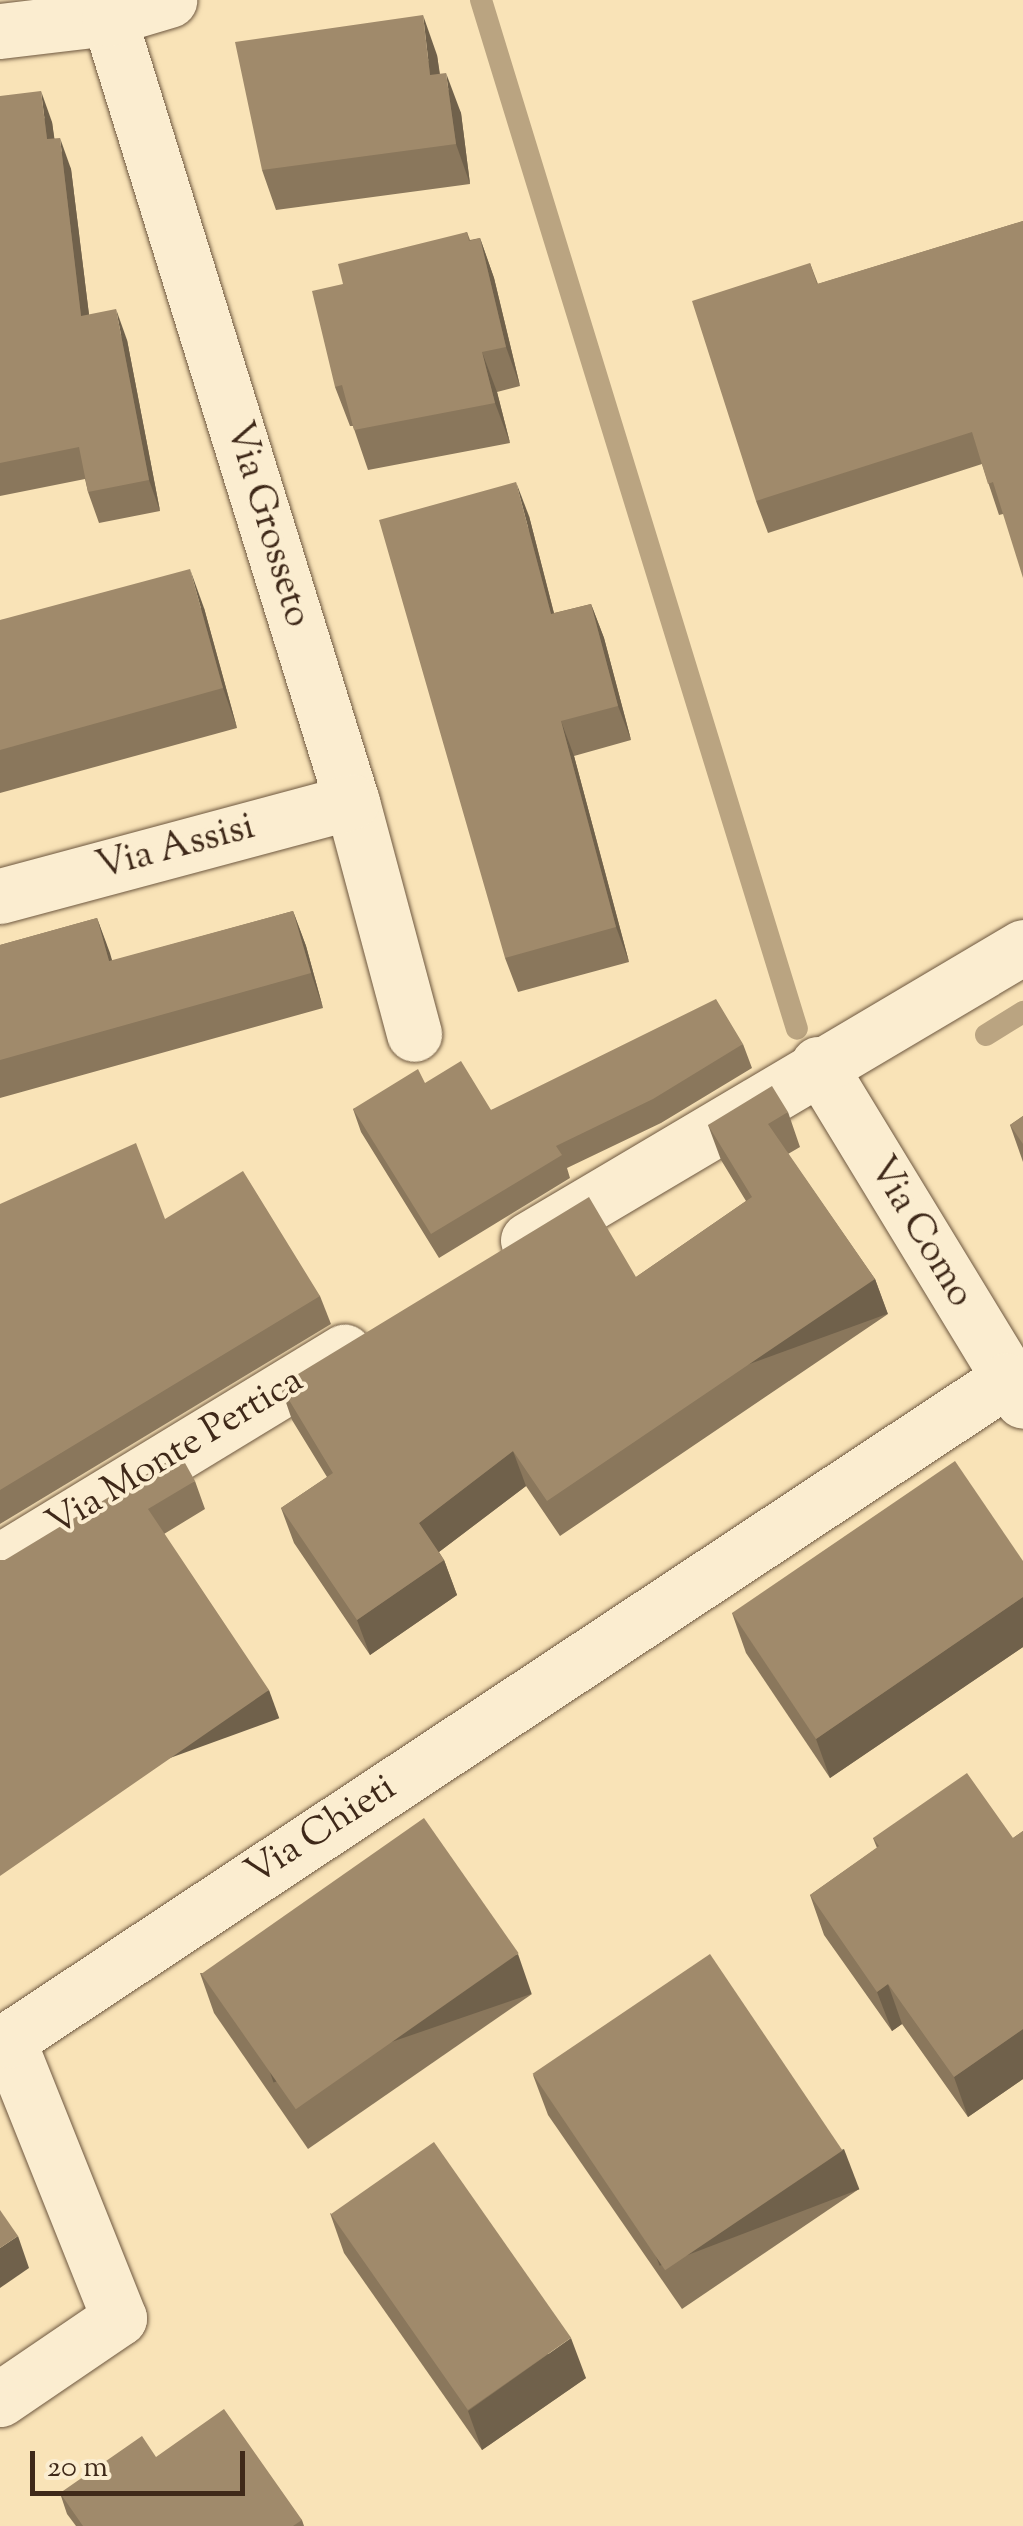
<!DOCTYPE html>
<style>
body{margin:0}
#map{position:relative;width:1023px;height:2526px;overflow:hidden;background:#f9e3b7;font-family:"Sorts Mill Goudy",serif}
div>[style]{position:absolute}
.stream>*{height:22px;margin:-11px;padding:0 11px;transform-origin:11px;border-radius:11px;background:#baa481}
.roads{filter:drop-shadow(0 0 2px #6e5840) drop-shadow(0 0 2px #6e5840)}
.minor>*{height:55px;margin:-27.5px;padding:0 27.5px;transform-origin:27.5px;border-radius:27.5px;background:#fbedd0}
.wall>*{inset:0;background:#8a775c}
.shaded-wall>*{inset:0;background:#70614b;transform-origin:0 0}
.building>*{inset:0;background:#a08a6b;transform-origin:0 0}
span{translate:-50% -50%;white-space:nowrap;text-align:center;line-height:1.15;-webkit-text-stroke:8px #fbedd0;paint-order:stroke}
.street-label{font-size:38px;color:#3f2919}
.scale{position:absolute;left:30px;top:2451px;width:215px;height:45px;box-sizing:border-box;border:5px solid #3f2919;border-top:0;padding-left:12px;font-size:30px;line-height:35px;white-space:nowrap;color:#3f2919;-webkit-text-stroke:8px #fbedd0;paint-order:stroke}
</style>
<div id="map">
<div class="stream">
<i style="left:481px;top:0;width:1076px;rotate:72.93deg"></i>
<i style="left:986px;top:1035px;width:44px;rotate:-31.9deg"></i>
</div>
<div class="roads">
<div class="minor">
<i style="left:109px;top:18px;width:821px;rotate:72.78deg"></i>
<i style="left:352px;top:802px;width:240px;rotate:75deg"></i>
<i style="left:0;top:31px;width:110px;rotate:-6.8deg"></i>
<i style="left:109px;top:18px;width:63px;rotate:-16.7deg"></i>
<i style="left:0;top:896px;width:364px;rotate:-15deg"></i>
<i style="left:818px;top:1064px;width:394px;rotate:58.7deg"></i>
<i style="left:528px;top:1240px;width:575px;rotate:-30.62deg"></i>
<i style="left:0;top:1561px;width:403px;rotate:-31.3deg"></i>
<i style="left:0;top:2399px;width:144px;rotate:-34.2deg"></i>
<i style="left:119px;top:2318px;width:299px;rotate:-111.8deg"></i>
<i style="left:8px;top:2040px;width:1196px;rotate:-33.48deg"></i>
</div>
</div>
<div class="wall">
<i style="clip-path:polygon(437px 55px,440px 74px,461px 113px,470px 184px,276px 210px,262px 170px)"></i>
<i style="clip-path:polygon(0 96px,52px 122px,54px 138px,71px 169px,89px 315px,127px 340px,160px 511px,99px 523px,88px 492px,85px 479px,0 496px)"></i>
<i style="clip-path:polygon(1023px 221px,1003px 514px,999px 515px,982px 464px,768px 533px,756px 501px,810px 263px,818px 284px)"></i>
<i style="clip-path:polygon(467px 232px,470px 240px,480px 238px,494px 278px,520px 386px,497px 392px,510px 443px,368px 470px,353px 426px,350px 426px,335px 387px,343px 284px)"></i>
<i style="clip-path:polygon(529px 516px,554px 613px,591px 604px,604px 638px,631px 740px,574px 756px,629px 962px,518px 992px,505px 958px)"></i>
<i style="clip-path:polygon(204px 608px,237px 728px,0 793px,0 620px)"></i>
<i style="clip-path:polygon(293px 911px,306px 946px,323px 1008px,0 1098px,0 945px,97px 918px,112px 961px)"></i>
<i style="clip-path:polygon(743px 1044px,752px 1068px,661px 1123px,567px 1168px,570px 1178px,439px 1258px,361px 1132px,353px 1109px,425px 1083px,491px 1110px)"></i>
<i style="clip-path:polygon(788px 1112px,800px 1147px,788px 1154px,875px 1279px,888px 1314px,560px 1536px,526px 1486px,439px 1552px,444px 1560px,457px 1595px,370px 1655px,294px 1543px,281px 1508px,327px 1477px,292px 1420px,280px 1385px,636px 1277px,746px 1201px,721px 1160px,708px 1125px)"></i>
<i style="clip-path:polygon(1023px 1116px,1023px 1162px,1010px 1125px)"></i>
<i style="clip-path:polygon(0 1204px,165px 1219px,320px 1296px,331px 1324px,0 1524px)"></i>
<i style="clip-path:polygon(195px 1481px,205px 1509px,164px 1534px,279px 1718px,5px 1560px)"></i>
<i style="clip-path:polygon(1023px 1561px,1023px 1647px,830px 1778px,746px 1653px,732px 1613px)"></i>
<i style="clip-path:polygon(1023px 1831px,1023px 2079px,968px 2117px,902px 2024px,892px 2031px,824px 1935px,810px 1895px,877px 1848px,873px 1838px,1013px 1838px)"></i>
<i style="clip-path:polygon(200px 1973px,532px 1994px,308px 2149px,214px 2013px)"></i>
<i style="clip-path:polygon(533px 2075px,859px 2189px,682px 2309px,548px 2115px)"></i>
<i style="clip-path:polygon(330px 2213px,586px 2378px,482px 2450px,344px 2253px)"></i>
<i style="clip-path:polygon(156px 2457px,302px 2520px,304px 2526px,76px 2526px,67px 2514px,60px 2493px)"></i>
</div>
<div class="shaded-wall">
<i style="clip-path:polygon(423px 15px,437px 55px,445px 115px,430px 75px)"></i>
<i style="clip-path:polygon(446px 73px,461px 113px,470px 184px,456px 144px)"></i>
<i style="clip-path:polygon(41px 91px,52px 122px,59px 170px,47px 139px)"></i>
<i style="clip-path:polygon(60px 138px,71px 169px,93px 347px,81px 316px)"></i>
<i style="clip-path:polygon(480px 238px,494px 278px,520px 386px,506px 347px)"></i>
<i style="clip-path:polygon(116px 309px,127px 340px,160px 511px,149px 480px)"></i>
<i style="clip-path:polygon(482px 352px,497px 392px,510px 443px,495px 403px)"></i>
<i style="clip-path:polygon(516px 482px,529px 516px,563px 649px,551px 614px)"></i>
<i style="clip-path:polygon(190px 569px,204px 608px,237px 728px,223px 688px)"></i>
<i style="clip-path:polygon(591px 604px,604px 638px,631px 740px,618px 706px)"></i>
<i style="clip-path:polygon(561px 721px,574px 756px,629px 962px,616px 927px)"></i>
<i style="clip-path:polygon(293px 911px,306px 946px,323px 1008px,311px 973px)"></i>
<i style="clip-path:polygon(97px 918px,110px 953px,122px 996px,109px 961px)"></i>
<i style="left:875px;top:1279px;width:37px;height:396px;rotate:70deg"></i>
<i style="clip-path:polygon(513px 1451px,526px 1486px,431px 1558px,419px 1523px)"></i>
<i style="clip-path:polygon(444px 1560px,457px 1595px,370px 1655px,357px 1620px)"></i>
<i style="clip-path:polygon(1023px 1597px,1023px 1647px,830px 1778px,816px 1739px)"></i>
<i style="left:269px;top:1690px;width:30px;height:327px;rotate:70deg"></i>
<i style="left:518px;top:1954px;width:42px;height:273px;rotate:71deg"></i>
<i style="clip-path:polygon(888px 1984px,902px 2024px,892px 2031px,877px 1992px)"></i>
<i style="clip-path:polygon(1023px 2029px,1023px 2079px,968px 2117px,954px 2077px)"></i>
<i style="left:844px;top:2149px;width:43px;height:214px;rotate:69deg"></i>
<i style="clip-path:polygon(18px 2236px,29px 2268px,0 2288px,0 2248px)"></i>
<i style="clip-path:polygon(571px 2338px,586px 2378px,482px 2450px,468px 2411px)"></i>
</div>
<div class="building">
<i style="clip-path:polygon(423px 15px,430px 75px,446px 73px,456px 144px,262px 170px,235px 42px)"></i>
<i style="clip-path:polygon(41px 91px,47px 139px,60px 138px,81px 316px,116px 309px,149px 480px,88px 492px,79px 447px,0 463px,0 96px)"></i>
<i style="clip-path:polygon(1023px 221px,1023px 578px,993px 482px,988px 484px,972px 432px,756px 501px,692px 301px,810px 263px,817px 284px)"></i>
<i style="clip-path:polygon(467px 232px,469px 241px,480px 238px,506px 347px,482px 352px,495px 403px,354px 430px,342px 385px,335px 387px,312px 291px,343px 284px,338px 264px)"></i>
<i style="clip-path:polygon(516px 482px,551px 614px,591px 604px,618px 706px,561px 721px,616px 927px,505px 958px,379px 520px)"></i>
<i style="clip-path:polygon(190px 569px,223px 688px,0 750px,0 620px)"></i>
<i style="clip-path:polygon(293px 911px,311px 973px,0 1060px,0 945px,97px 918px,109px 961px)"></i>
<i style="clip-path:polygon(716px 999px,743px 1044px,653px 1099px,556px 1146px,562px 1155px,431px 1234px,353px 1109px,418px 1069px,425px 1083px,461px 1061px,491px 1110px)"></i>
<i style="clip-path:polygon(772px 1086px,788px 1112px,768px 1124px,875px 1279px,547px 1501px,513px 1451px,419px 1523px,444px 1560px,357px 1620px,281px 1508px,333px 1473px,280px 1385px,589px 1197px,636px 1277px,752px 1197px,708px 1125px)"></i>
<i style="clip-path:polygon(1023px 1116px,1023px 1144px,1010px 1125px)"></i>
<i style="clip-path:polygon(136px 1143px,165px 1219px,243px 1171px,320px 1296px,0 1490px,0 1204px)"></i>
<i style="clip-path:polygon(180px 1454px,195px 1481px,148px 1509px,269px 1690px,0 1876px,0 1560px,5px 1560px)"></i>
<i style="clip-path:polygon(955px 1461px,1023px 1561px,1023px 1597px,816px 1739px,732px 1613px)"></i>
<i style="clip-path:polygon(967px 1773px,1013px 1838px,1023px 1831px,1023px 2029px,954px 2077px,888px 1984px,877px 1992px,810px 1895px,879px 1846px,873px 1838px)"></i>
<i style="left:424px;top:1818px;width:165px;height:272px;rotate:55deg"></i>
<i style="left:710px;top:1954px;width:237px;height:214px;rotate:56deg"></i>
<i style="left:434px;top:2142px;width:239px;height:126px;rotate:55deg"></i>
<i style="clip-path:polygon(0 2210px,18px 2236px,0 2248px)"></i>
<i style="clip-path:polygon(224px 2409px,302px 2520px,293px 2526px,83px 2526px,60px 2493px,142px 2436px,156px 2457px)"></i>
</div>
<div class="street-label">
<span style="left:266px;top:525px;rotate:73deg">Via Grosseto</span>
<span style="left:176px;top:849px;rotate:-15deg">Via Assisi</span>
<span style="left:919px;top:1233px;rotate:59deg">Via Como</span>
<span style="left:176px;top:1454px;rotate:-31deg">Via Monte Pertica</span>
<span style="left:322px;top:1832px;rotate:-33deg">Via Chieti</span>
</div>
<div class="scale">20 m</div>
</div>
